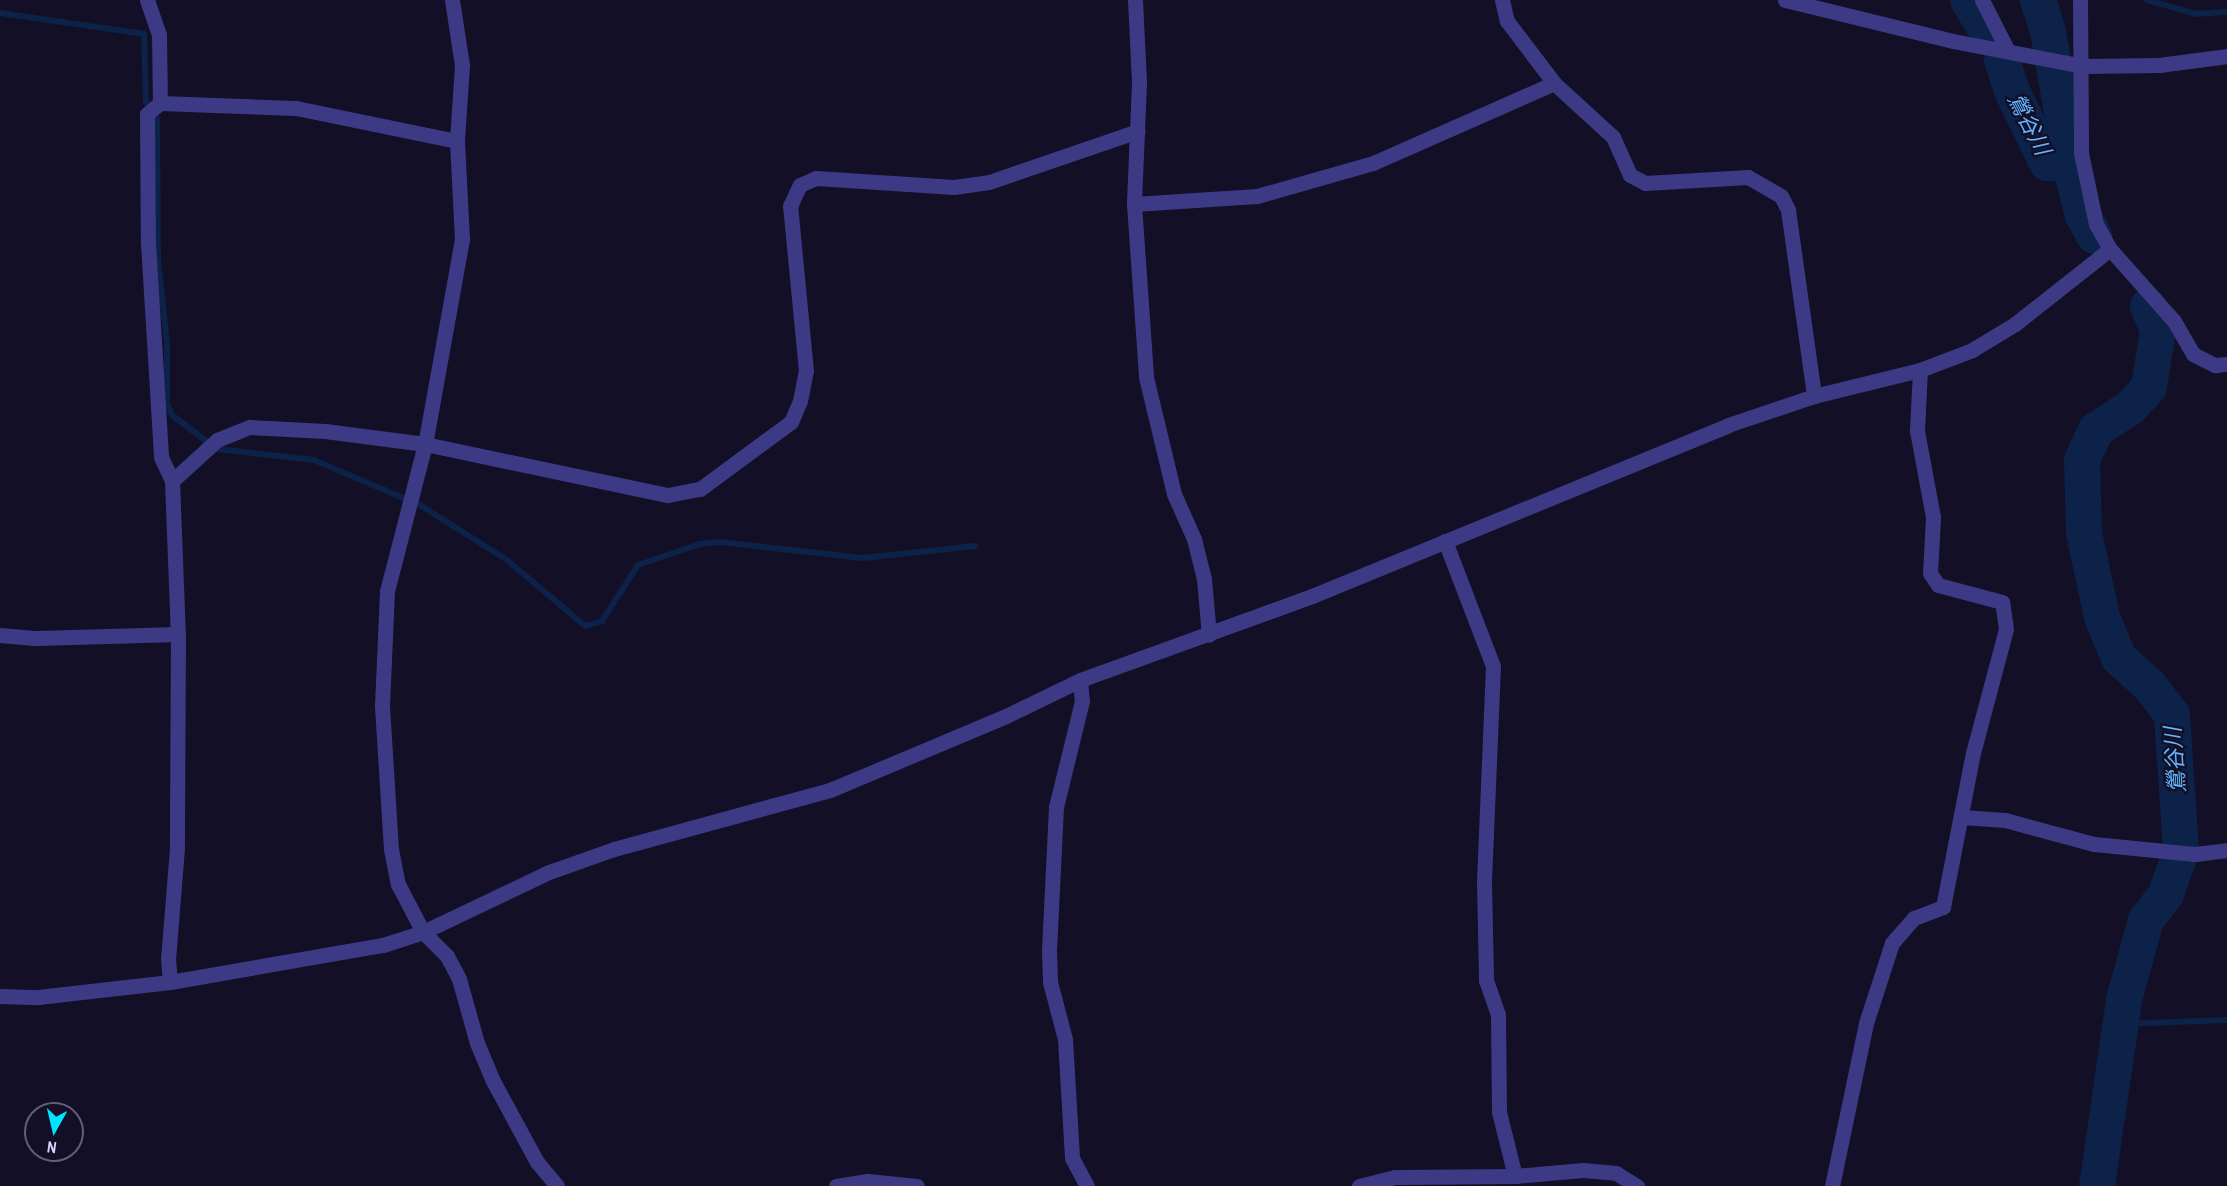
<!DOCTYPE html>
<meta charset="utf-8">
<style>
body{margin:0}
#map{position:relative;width:2227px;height:1186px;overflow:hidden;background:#130f26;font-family:"Archivo Narrow","Noto Sans JP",sans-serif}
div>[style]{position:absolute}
.stream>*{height:6px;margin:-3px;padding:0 3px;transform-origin:3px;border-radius:3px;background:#0c2248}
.river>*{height:36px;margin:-18px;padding:0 18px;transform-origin:18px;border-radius:18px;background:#0c2248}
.street>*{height:15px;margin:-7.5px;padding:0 7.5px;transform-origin:7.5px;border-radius:7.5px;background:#3d3a85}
span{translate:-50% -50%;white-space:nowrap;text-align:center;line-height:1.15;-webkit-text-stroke:4.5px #130f26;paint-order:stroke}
.water-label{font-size:22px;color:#62b6ff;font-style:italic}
.north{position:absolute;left:24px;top:1102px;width:60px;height:60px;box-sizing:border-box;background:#130f26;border:2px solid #625e7d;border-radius:50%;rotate:188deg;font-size:16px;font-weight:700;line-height:24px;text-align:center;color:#d9d4ff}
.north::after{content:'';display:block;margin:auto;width:21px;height:27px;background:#00e5ff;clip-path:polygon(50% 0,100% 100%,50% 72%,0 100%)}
</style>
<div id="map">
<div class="stream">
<i style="left:2147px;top:0;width:51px;rotate:15.9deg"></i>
<i style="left:2196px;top:14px;width:31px;rotate:-4deg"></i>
<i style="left:0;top:13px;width:146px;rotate:8.3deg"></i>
<i style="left:144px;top:34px;width:68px;rotate:88.3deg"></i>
<i style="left:146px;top:102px;width:20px;rotate:57deg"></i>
<i style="left:157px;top:119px;width:140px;rotate:89.6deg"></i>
<i style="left:158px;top:259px;width:84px;rotate:83.9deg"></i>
<i style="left:167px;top:343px;width:61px;rotate:90deg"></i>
<i style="left:167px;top:404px;width:12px;rotate:66deg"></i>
<i style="left:172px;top:415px;width:56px;rotate:37.1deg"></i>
<i style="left:217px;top:449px;width:98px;rotate:6.5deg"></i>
<i style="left:314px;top:460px;width:115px;rotate:23deg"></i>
<i style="left:420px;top:505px;width:103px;rotate:32.3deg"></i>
<i style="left:507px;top:560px;width:102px;rotate:40.2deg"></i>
<i style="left:585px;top:626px;width:18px;rotate:-16deg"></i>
<i style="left:602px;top:621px;width:67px;rotate:-57.3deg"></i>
<i style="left:638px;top:565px;width:65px;rotate:-18.7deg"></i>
<i style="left:700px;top:544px;width:20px;rotate:-6deg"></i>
<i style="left:720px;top:542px;width:144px;rotate:6.4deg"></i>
<i style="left:863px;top:558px;width:113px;rotate:-6.1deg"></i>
<i style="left:2121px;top:1024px;width:106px;rotate:-2.2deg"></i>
</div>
<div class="river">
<i style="left:1968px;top:0;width:35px;rotate:59deg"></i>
<i style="left:2038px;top:0;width:33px;rotate:72deg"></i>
<i style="left:2048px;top:31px;width:147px;rotate:80.2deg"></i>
<i style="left:2073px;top:176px;width:38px;rotate:76deg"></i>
<i style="left:2082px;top:213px;width:26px;rotate:62deg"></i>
<i style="left:2002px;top:60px;width:33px;rotate:72deg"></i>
<i style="left:2012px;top:91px;width:80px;rotate:64.1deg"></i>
<i style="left:2047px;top:163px;width:23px;rotate:2deg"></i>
<i style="left:2097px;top:1186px;width:188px;rotate:-81.7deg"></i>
<i style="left:2124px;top:1000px;width:83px;rotate:-74.6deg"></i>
<i style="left:2146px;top:920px;width:33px;rotate:-52deg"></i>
<i style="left:2166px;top:894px;width:46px;rotate:-70.8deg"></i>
<i style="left:2181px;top:851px;width:136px;rotate:-93.8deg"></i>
<i style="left:2172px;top:715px;width:35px;rotate:-127deg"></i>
<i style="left:2151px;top:687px;width:43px;rotate:-137.8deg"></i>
<i style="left:2119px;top:658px;width:44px;rotate:-112.5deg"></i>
<i style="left:2102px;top:617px;width:86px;rotate:-102.1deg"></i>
<i style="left:2084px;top:533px;width:73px;rotate:-91.6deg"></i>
<i style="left:2082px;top:460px;width:33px;rotate:-65deg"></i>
<i style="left:2096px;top:430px;width:42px;rotate:-33.3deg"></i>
<i style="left:2131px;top:407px;width:27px;rotate:-48deg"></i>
<i style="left:2149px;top:387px;width:58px;rotate:-81deg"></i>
<i style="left:2158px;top:330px;width:26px;rotate:-113deg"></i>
</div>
<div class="street">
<i style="left:147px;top:0;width:36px;rotate:71deg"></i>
<i style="left:159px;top:34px;width:69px;rotate:89.2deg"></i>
<i style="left:160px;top:103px;width:17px;rotate:140deg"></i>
<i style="left:147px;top:114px;width:129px;rotate:89.6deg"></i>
<i style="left:148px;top:243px;width:214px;rotate:86.5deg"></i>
<i style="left:161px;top:457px;width:26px;rotate:65deg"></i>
<i style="left:172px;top:481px;width:153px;rotate:87.8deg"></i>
<i style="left:178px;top:634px;width:214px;rotate:90.3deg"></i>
<i style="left:177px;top:848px;width:111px;rotate:94.6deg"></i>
<i style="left:168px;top:959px;width:23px;rotate:85deg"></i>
<i style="left:452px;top:0;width:66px;rotate:81.3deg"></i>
<i style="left:462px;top:65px;width:76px;rotate:93.8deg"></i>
<i style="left:457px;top:141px;width:98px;rotate:87.1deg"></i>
<i style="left:462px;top:239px;width:208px;rotate:100.2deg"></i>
<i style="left:425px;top:444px;width:152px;rotate:104.5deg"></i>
<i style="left:387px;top:591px;width:115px;rotate:92.5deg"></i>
<i style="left:382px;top:706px;width:143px;rotate:86.4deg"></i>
<i style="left:391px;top:849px;width:36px;rotate:79deg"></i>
<i style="left:398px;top:884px;width:54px;rotate:62.5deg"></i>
<i style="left:423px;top:932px;width:34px;rotate:45deg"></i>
<i style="left:447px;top:956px;width:26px;rotate:62deg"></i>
<i style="left:459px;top:979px;width:66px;rotate:74.3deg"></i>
<i style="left:477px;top:1043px;width:41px;rotate:67.2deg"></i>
<i style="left:493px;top:1081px;width:92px;rotate:61.5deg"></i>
<i style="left:537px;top:1162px;width:31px;rotate:50deg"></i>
<i style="left:1135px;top:0;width:83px;rotate:87.2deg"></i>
<i style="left:1139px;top:83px;width:121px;rotate:92.4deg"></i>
<i style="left:1134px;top:204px;width:173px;rotate:86deg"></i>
<i style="left:1146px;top:377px;width:120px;rotate:76.5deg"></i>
<i style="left:1174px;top:494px;width:49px;rotate:66deg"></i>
<i style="left:1194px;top:539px;width:41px;rotate:76deg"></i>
<i style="left:1204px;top:579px;width:56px;rotate:84.9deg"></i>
<i style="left:1502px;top:0;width:22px;rotate:77deg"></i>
<i style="left:1507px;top:21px;width:78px;rotate:52.8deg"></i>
<i style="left:1554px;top:83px;width:80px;rotate:42.5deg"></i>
<i style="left:1613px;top:137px;width:42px;rotate:65.9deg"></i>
<i style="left:1630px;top:175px;width:17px;rotate:28deg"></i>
<i style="left:1645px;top:183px;width:103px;rotate:-3.3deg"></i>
<i style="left:1748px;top:177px;width:38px;rotate:30deg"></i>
<i style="left:1781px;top:196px;width:16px;rotate:63deg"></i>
<i style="left:1788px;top:210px;width:188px;rotate:82deg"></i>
<i style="left:1785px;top:0;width:173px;rotate:13.7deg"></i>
<i style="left:1953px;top:41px;width:132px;rotate:10.9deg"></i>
<i style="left:2083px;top:66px;width:76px;rotate:-0.8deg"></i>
<i style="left:2159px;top:65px;width:69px;rotate:-7.5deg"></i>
<i style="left:1982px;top:0;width:57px;rotate:63deg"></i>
<i style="left:2080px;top:0;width:153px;rotate:89.6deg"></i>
<i style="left:2081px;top:153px;width:73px;rotate:78.1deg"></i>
<i style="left:2096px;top:224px;width:29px;rotate:61deg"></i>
<i style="left:2110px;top:249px;width:96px;rotate:48.4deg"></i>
<i style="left:2174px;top:321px;width:38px;rotate:60deg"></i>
<i style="left:2193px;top:354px;width:25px;rotate:27deg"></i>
<i style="left:2215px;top:365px;width:12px;rotate:-5deg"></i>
<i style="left:160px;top:103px;width:136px;rotate:2.1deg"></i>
<i style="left:296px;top:108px;width:164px;rotate:11.6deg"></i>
<i style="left:1134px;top:204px;width:123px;rotate:-3.7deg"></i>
<i style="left:1257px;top:196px;width:121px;rotate:-15.9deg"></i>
<i style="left:1373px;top:163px;width:198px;rotate:-23.8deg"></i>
<i style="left:172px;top:481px;width:61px;rotate:-42.3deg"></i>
<i style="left:217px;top:440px;width:35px;rotate:-22deg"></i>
<i style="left:250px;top:427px;width:75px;rotate:3.1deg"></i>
<i style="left:325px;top:431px;width:101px;rotate:7.4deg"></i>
<i style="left:425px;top:444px;width:248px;rotate:11.9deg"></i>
<i style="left:668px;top:495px;width:33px;rotate:-11deg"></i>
<i style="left:700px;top:489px;width:113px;rotate:-36.4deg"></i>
<i style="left:791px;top:422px;width:23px;rotate:-67deg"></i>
<i style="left:800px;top:401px;width:31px;rotate:-79deg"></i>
<i style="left:806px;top:371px;width:166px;rotate:-95.5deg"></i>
<i style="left:790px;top:206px;width:23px;rotate:-65deg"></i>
<i style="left:800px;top:185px;width:17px;rotate:-24deg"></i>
<i style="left:816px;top:178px;width:138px;rotate:3.7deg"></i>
<i style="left:954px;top:187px;width:35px;rotate:-8deg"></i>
<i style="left:989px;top:182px;width:157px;rotate:-18.9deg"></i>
<i style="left:1445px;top:541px;width:134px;rotate:69deg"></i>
<i style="left:1493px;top:666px;width:216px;rotate:92.4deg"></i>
<i style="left:1484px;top:882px;width:98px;rotate:88.8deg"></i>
<i style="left:1486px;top:980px;width:37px;rotate:71deg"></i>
<i style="left:1498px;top:1015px;width:97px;rotate:89.4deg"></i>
<i style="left:1499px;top:1112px;width:66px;rotate:76deg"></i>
<i style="left:0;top:635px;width:37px;rotate:5deg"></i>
<i style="left:37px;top:638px;width:141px;rotate:-1.6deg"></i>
<i style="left:1080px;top:680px;width:21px;rotate:85deg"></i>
<i style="left:1082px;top:701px;width:109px;rotate:103.8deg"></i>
<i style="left:1056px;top:807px;width:144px;rotate:92.8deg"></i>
<i style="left:1049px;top:951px;width:31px;rotate:88deg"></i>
<i style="left:1050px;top:982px;width:59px;rotate:75.3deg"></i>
<i style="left:1065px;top:1039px;width:119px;rotate:86.6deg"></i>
<i style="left:1072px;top:1158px;width:32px;rotate:62deg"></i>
<i style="left:1962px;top:817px;width:43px;rotate:4deg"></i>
<i style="left:2005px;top:820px;width:92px;rotate:15.1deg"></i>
<i style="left:2094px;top:844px;width:101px;rotate:5.7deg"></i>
<i style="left:2195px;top:854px;width:32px;rotate:-7deg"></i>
<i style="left:0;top:996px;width:38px;rotate:2deg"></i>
<i style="left:38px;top:997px;width:133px;rotate:-6.5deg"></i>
<i style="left:170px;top:982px;width:216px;rotate:-9.9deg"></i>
<i style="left:383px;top:945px;width:42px;rotate:-18deg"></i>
<i style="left:423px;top:932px;width:140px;rotate:-25.5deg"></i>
<i style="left:549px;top:872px;width:69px;rotate:-19.5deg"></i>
<i style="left:614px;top:849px;width:224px;rotate:-15.3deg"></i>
<i style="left:830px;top:790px;width:191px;rotate:-22.8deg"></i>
<i style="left:1006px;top:716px;width:82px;rotate:-25.9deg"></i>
<i style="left:1080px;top:680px;width:247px;rotate:-19.9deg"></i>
<i style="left:1312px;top:596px;width:450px;rotate:-22.3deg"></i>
<i style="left:1728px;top:425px;width:91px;rotate:-18.6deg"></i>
<i style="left:1814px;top:396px;width:109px;rotate:-13.8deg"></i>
<i style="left:1920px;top:370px;width:56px;rotate:-21deg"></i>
<i style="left:1972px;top:350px;width:50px;rotate:-31.2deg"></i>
<i style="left:2015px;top:324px;width:121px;rotate:-38.3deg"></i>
<i style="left:836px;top:1186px;width:32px;rotate:-9deg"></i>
<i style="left:868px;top:1181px;width:49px;rotate:5.8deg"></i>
<i style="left:1359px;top:1186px;width:37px;rotate:-14deg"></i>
<i style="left:1395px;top:1177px;width:120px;rotate:-0.5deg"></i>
<i style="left:1515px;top:1176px;width:68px;rotate:-5deg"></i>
<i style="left:1583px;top:1170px;width:33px;rotate:5deg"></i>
<i style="left:1616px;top:1173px;width:25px;rotate:32deg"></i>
<i style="left:1832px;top:1186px;width:167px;rotate:-78.2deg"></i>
<i style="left:1866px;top:1023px;width:84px;rotate:-72deg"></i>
<i style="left:1892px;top:943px;width:33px;rotate:-49deg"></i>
<i style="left:1914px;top:918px;width:31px;rotate:-21deg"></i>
<i style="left:1943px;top:907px;width:157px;rotate:-79deg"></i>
<i style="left:1973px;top:753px;width:128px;rotate:-75.1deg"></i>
<i style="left:2006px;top:629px;width:27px;rotate:-98deg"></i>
<i style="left:2002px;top:602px;width:66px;rotate:-165.1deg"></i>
<i style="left:1938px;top:585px;width:14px;rotate:-124deg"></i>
<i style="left:1930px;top:573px;width:56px;rotate:-86.9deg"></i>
<i style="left:1933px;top:517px;width:87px;rotate:-100.5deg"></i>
<i style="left:1917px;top:431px;width:61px;rotate:-87.2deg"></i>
</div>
<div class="water-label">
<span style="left:2029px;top:124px;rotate:63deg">鶯谷川</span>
<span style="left:2175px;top:760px;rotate:-94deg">鶯谷川</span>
</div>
<div class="north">N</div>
</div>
